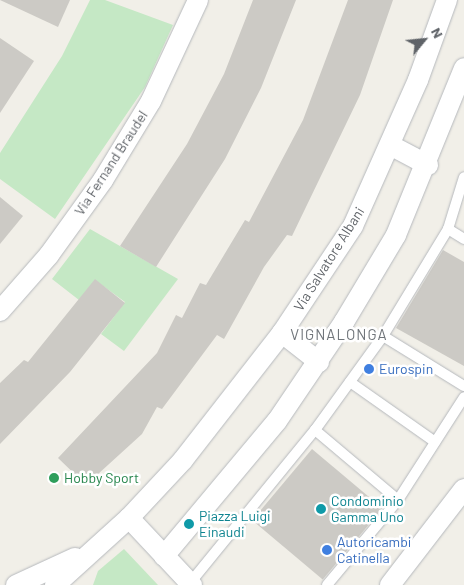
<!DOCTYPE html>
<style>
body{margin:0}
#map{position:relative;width:464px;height:585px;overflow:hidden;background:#f1efe8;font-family:Barlow,sans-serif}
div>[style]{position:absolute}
.green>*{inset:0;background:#c5e8c5}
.building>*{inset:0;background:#cccac5;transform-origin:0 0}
.roads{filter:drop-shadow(0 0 1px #b5b8bc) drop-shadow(0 0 1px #b5b8bc)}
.service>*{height:10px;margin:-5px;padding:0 5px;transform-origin:5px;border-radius:5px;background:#fff}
.minor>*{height:20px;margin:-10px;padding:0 10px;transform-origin:10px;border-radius:10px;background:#fff}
.dots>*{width:14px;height:14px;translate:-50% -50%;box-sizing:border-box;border:2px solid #fff;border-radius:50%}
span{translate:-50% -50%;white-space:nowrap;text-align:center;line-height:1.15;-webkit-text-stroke:5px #fff;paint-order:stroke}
.street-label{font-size:14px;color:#5f6368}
.shop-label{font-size:14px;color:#366cbe}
.left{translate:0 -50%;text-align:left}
.leisure-label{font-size:14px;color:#27864d}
.culture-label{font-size:14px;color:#0d838f}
.neighbourhood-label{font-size:15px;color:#70757a;letter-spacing:1px}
.north{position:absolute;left:399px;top:15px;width:50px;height:50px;-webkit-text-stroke:4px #fff;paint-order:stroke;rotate:62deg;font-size:14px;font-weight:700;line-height:20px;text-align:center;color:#5f6368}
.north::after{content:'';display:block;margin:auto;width:18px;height:22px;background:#5f6368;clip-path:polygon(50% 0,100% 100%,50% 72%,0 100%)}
</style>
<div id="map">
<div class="green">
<i style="clip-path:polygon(90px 0,105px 0,173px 25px,145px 87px,55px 219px,0 179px,0 153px,62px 56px)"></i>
<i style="clip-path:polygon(90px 229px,178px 279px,124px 351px,101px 334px,125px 302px,95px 280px,79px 300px,52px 279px)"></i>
<i style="clip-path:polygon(124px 549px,158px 585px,93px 585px,98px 571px)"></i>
</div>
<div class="building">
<i style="clip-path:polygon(0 0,70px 0,58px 27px)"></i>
<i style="clip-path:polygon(253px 0,296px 0,261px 88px,225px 159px,156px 267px,120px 246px,187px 144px,224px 74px)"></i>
<i style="clip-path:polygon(348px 0,393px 0,360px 95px,292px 236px,287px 235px,264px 267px,224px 339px,217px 335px,162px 409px,157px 407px,142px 434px,86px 485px,58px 458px,157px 353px,176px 315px,182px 318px,200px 283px,206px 285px,245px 220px,249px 222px,303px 120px)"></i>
<i style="clip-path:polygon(0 38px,34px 61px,0 113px)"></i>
<i style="clip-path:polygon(0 197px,23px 216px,0 244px)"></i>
<i style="clip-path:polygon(443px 250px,464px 262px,464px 366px,396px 328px)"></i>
<i style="clip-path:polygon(95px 279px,125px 303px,70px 372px,0 444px,0 383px,24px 360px,28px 362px)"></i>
<i style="left:312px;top:449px;width:92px;height:93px;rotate:40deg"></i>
</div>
<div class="roads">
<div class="service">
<i style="left:448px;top:229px;width:19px;rotate:32deg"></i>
<i style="left:383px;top:336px;width:95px;rotate:31.7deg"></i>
<i style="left:350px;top:382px;width:104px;rotate:35.2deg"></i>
<i style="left:315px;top:430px;width:109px;rotate:40.1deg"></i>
<i style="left:190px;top:583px;width:198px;rotate:-50.8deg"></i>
<i style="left:315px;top:430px;width:116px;rotate:-54.1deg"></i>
<i style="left:383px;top:336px;width:125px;rotate:-58.7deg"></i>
<i style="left:448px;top:229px;width:54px;rotate:-72.9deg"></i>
<i style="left:327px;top:585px;width:111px;rotate:-50.1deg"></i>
<i style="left:398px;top:500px;width:122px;rotate:-57.3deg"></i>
</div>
<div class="minor">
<i style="left:390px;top:145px;width:43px;rotate:27.8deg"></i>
<i style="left:0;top:311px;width:74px;rotate:-48.8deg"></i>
<i style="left:49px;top:255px;width:92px;rotate:-54.2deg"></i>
<i style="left:103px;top:180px;width:92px;rotate:-58.7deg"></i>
<i style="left:151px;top:101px;width:111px;rotate:-65deg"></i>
<i style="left:282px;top:333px;width:47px;rotate:38.1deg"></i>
<i style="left:129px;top:518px;width:92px;rotate:46.8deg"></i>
<i style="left:164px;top:556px;width:176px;rotate:-50.1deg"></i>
<i style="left:277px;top:421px;width:120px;rotate:-55.9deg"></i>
<i style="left:344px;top:322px;width:101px;rotate:-59.1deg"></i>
<i style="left:396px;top:235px;width:180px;rotate:-67.8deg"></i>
<i style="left:16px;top:585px;width:65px;rotate:-24.6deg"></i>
<i style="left:55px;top:585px;width:100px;rotate:-42.2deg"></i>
<i style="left:129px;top:518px;width:79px;rotate:-47deg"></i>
<i style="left:183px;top:460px;width:161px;rotate:-52.1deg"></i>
<i style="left:282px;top:333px;width:128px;rotate:-56.4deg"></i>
<i style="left:353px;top:226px;width:160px;rotate:-66deg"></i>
<i style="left:418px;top:80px;width:85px;rotate:-70.1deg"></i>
<i style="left:390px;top:585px;width:121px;rotate:-52.4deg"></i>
</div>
</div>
<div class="dots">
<i style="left:369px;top:369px;background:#3f7fe0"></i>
<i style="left:54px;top:478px;background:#2e9e5b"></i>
<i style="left:321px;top:509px;background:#0f9aa8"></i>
<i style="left:189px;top:524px;background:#0f9aa8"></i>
<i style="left:327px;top:550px;background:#3f7fe0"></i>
</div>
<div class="street-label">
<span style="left:111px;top:163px;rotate:-57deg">Via Fernand Braudel</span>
<span style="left:329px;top:259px;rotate:-58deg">Via Salvatore Albani</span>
</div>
<div class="shop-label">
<span class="left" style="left:379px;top:369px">Eurospin</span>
<span class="left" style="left:337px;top:550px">Autoricambi<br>Catinella</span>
</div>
<div class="leisure-label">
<span class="left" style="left:64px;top:478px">Hobby Sport</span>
</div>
<div class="culture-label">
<span class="left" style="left:331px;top:509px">Condominio<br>Gamma Uno</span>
<span class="left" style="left:199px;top:524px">Piazza Luigi<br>Einaudi</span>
</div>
<div class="neighbourhood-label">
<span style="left:339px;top:335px">VIGNALONGA</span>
</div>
<div class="north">N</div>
</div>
